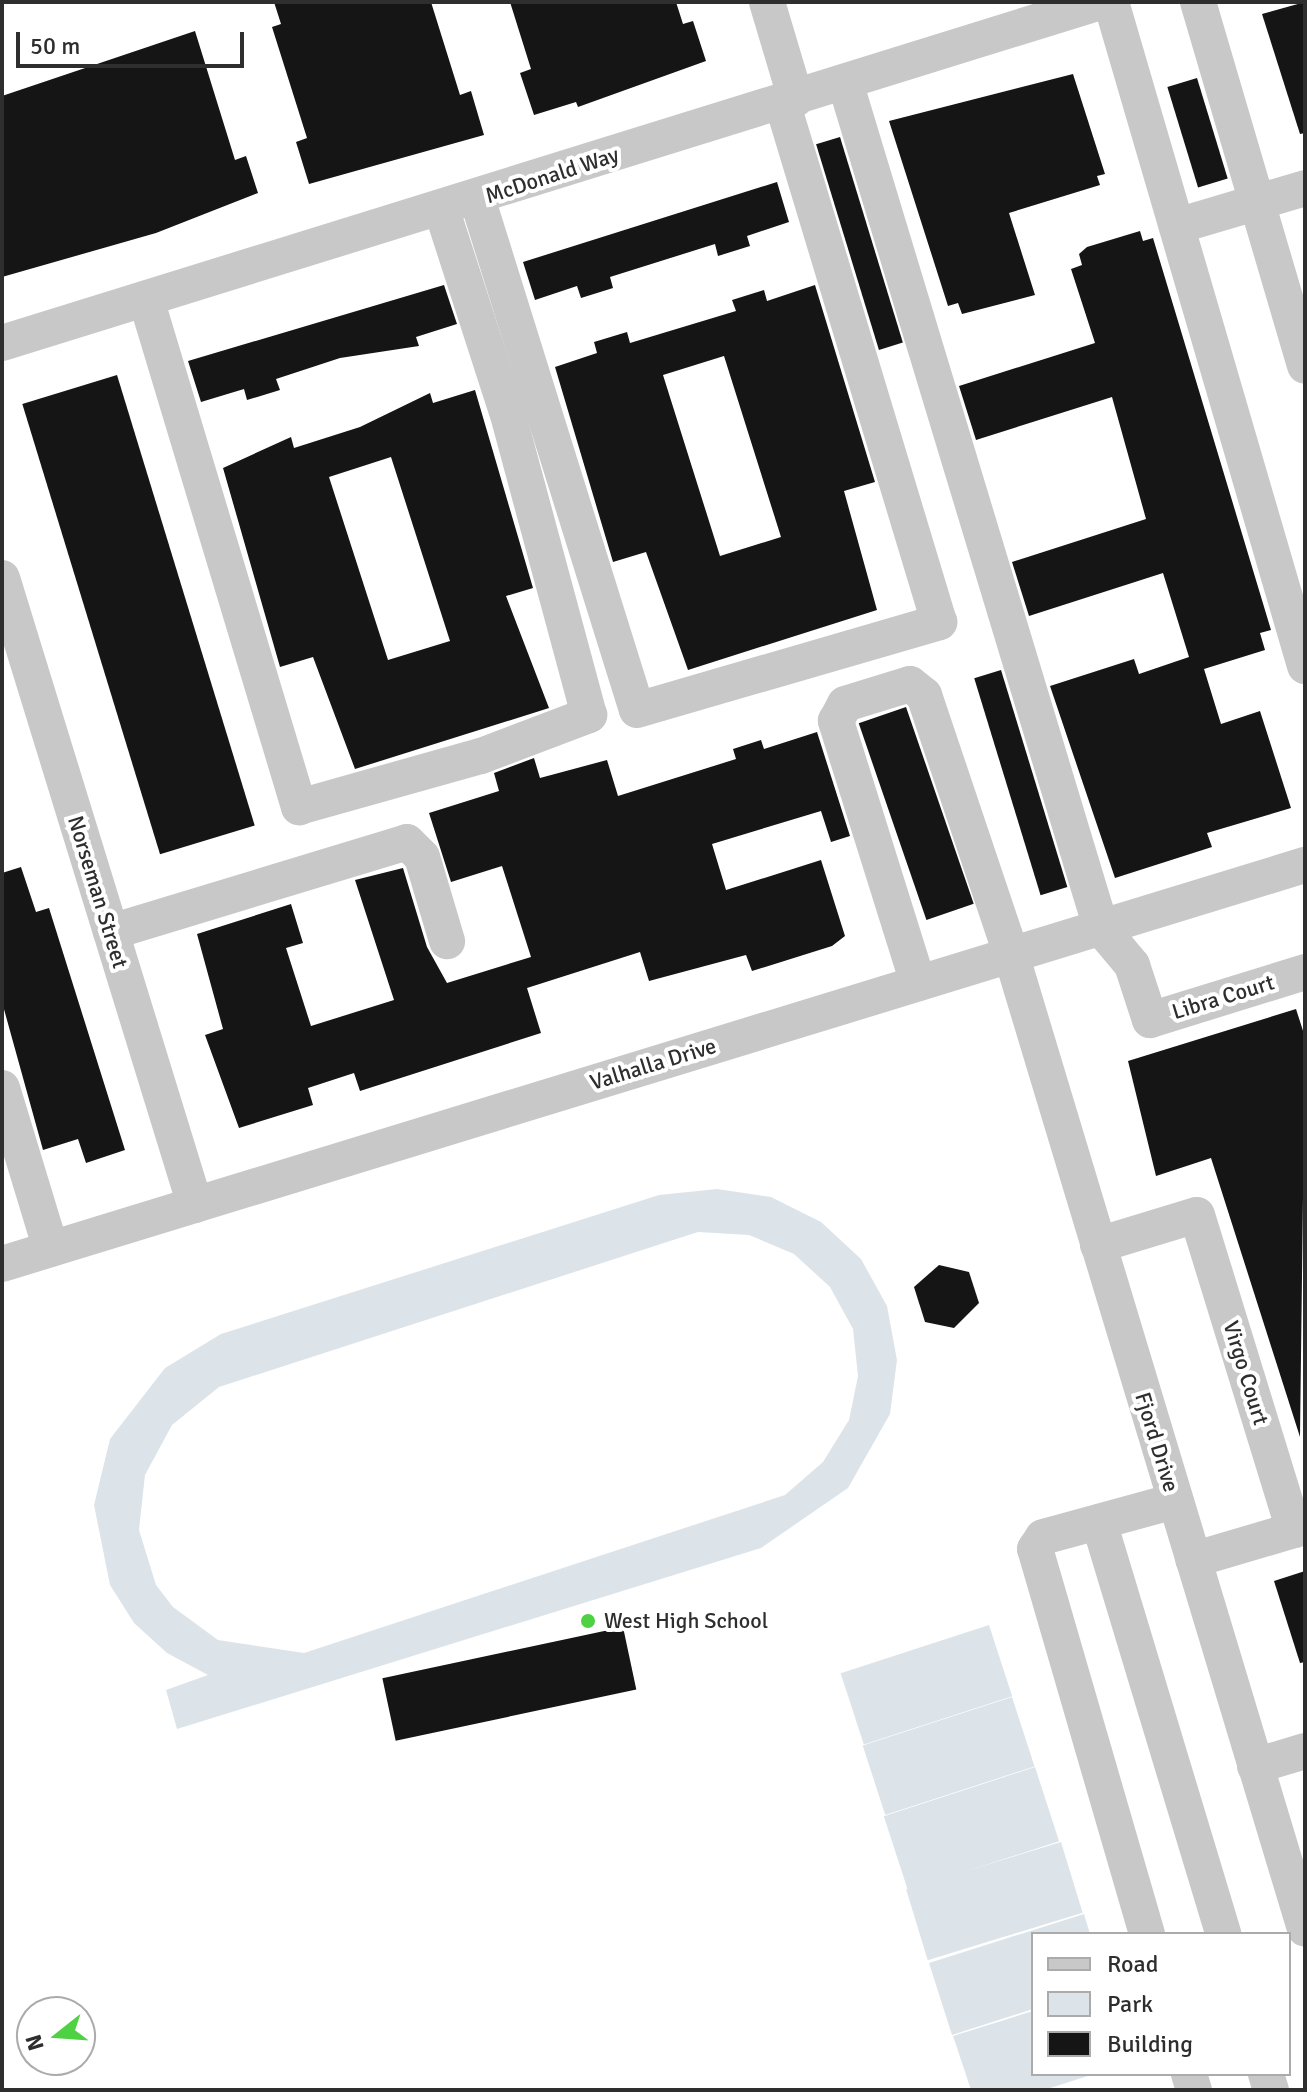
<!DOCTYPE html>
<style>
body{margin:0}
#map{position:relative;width:1307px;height:2092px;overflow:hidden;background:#fff;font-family:Signika,sans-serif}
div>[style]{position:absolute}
.green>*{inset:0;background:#dde4e9;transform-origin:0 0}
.building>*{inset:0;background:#151515;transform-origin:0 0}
.minor>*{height:36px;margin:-18px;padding:0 18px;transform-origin:18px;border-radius:18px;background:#c8c8c8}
.dots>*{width:22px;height:22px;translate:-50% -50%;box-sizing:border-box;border:4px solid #fff;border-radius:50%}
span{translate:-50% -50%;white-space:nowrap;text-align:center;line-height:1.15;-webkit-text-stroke:8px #fff;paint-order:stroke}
.street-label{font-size:22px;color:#2e2e2e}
.poi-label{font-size:22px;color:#2e2e2e}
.left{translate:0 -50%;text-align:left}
.frame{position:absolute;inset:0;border:4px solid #2e2e2e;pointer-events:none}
.legend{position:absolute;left:1031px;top:1932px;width:260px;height:144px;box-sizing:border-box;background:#fff;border:2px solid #ababab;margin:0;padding:10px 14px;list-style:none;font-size:24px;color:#2e2e2e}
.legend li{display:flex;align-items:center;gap:16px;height:40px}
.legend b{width:40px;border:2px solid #ababab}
.north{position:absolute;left:16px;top:1996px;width:80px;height:80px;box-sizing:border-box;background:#fff;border:2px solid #ababab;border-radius:50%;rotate:253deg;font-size:22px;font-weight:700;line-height:32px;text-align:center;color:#2e2e2e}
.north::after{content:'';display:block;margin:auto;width:28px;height:36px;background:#4ed143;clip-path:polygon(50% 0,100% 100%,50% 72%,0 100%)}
.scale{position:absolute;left:16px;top:32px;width:228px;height:36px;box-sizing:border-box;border:4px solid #2e2e2e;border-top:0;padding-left:10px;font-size:24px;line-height:28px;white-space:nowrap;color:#2e2e2e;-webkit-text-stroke:6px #fff;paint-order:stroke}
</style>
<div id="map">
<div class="green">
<i style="clip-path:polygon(evenodd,717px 1189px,771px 1197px,821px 1222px,861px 1259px,887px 1306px,897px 1360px,890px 1414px,848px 1488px,761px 1548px,177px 1729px,166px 1690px,208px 1675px,167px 1653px,134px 1623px,110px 1585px,94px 1505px,110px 1439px,165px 1368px,221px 1334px,659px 1195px,717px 1189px,698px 1232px,749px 1235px,794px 1254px,830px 1287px,853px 1329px,858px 1376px,849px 1420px,823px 1462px,785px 1495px,304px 1653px,218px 1640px,173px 1607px,156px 1585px,139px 1530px,145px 1475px,172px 1425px,219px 1387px,698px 1232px)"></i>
<i style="left:989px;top:1625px;width:75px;height:156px;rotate:72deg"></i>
<i style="left:1012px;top:1697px;width:73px;height:157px;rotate:72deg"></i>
<i style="left:1035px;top:1767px;width:78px;height:159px;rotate:72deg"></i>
<i style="left:1061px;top:1842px;width:74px;height:162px;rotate:73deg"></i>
<i style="clip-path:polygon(1084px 1914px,1090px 1934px,1033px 1934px,1033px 2009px,952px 2035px,929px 1963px)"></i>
<i style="clip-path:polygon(1033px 2011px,1033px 2074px,1094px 2074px,1044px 2090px,971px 2090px,953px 2036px)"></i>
</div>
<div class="building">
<i style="clip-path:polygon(274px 2px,431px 2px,460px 95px,471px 91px,484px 135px,309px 184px,296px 142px,307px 138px,272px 27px,281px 24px)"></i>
<i style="clip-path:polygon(510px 2px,676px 2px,683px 24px,693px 21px,706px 61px,578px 107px,576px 102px,534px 115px,520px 73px,531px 69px)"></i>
<i style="clip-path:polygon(1305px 2px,1305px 133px,1300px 134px,1262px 14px)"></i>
<i style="clip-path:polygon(195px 31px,235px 160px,246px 156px,258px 193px,156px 233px,2px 277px,2px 96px)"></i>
<i style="clip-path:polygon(1073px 74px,1105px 174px,1097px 176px,1100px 185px,1009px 213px,1035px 295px,962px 314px,958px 303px,948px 306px,889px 121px)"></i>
<i style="left:1197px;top:78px;width:105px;height:31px;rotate:73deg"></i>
<i style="left:840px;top:137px;width:215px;height:25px;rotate:73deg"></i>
<i style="clip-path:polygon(777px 182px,789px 222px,747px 236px,750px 246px,718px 256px,715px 244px,610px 277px,613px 288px,581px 298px,577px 286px,535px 300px,523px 262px)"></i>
<i style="clip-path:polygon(1140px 231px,1143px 241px,1153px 238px,1271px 630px,1260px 633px,1265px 650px,1204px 669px,1221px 724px,1260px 711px,1291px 808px,1207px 833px,1212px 847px,1115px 878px,1050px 686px,1134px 659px,1139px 674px,1189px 657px,1163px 573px,1029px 616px,1012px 562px,1146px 519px,1112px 397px,976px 440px,959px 386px,1095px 343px,1071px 269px,1082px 265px,1079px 254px,1087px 247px)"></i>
<i style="clip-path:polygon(444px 285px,457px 324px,416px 337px,419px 346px,340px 358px,276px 379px,280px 390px,247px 400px,244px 389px,201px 402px,188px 361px)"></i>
<i style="clip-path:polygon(evenodd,815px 285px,875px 482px,844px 491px,877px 610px,688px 670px,646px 552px,613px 562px,555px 367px,597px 353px,594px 342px,627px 332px,630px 343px,736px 311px,732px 300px,764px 290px,767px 301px,815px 285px,724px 356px,781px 537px,720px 556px,663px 375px,724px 356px)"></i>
<i style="left:117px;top:375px;width:471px;height:99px;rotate:73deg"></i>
<i style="clip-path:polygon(evenodd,475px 390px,533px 588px,506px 596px,549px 708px,355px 769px,313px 657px,280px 667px,223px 468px,291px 437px,294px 448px,360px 427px,430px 393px,433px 403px,475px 390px,391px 457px,450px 641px,388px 660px,329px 477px,391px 457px)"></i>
<i style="left:1001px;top:670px;width:227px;height:28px;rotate:73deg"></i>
<i style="left:906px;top:707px;width:208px;height:50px;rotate:71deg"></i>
<i style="clip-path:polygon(817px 732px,850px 836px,831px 842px,821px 811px,712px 844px,726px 890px,821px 860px,845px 936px,832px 946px,752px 971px,746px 955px,649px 981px,640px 952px,527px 988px,541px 1033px,360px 1091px,354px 1073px,308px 1088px,313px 1105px,239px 1128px,205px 1035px,223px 1029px,197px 934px,291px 904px,303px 943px,286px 948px,311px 1026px,394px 1000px,355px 880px,403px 868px,427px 947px,447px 983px,531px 957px,502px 866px,451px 882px,429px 813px,499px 791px,494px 773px,534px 758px,540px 778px,607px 760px,618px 796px,736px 759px,733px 749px,761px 740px,764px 749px)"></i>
<i style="clip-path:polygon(21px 867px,36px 912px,49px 908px,125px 1150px,86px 1163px,78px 1139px,43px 1150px,2px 1002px,2px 873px)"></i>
<i style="clip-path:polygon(1296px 1009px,1305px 1037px,1300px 1437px,1211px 1158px,1156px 1176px,1128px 1061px)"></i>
<i style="clip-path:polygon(939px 1265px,969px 1272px,979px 1303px,954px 1328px,925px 1322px,914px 1287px)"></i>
<i style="clip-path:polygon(1305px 1571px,1305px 1662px,1300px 1663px,1274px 1581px)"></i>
<i style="left:623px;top:1627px;width:64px;height:246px;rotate:78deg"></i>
</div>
<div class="minor">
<i style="left:767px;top:2px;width:101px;rotate:73.4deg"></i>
<i style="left:1111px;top:2px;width:692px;rotate:73.71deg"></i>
<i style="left:1198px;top:2px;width:379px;rotate:73.6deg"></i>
<i style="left:845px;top:82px;width:884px;rotate:73.16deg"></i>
<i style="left:1101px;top:928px;width:48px;rotate:50deg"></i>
<i style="left:1132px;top:965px;width:58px;rotate:71.9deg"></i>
<i style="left:1150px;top:1020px;width:162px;rotate:-17.2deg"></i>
<i style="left:477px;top:198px;width:536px;rotate:72.65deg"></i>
<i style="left:637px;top:710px;width:315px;rotate:-16.2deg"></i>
<i style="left:939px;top:622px;width:543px;rotate:-106.8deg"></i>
<i style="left:1177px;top:226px;width:134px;rotate:-16.5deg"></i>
<i style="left:146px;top:299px;width:531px;rotate:73.24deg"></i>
<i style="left:299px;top:807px;width:189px;rotate:-15.7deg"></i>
<i style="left:481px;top:756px;width:116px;rotate:-20.8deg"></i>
<i style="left:589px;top:715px;width:314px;rotate:-105.1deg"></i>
<i style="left:507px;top:412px;width:214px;rotate:-107.9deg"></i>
<i style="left:2px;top:343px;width:1150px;rotate:-17.25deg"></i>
<i style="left:2px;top:578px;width:656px;rotate:72.89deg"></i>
<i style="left:111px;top:932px;width:309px;rotate:-16.9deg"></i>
<i style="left:407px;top:842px;width:21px;rotate:45deg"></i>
<i style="left:422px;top:857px;width:88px;rotate:73.4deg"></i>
<i style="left:918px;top:983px;width:275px;rotate:-107.4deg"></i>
<i style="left:836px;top:721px;width:19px;rotate:-62deg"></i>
<i style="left:845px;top:704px;width:68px;rotate:-17.1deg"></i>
<i style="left:910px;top:684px;width:18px;rotate:38deg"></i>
<i style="left:924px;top:695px;width:273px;rotate:71.4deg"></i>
<i style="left:1011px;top:954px;width:1018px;rotate:73.22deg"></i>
<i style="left:2px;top:1088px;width:168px;rotate:73.1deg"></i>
<i style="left:1098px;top:1245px;width:103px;rotate:-16.9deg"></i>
<i style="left:1197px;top:1215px;width:330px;rotate:72.9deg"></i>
<i style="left:1294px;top:1530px;width:105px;rotate:163.5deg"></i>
<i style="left:2px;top:1264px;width:1363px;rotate:-17.03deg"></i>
<i style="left:1099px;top:1522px;width:430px;rotate:73.2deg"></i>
<i style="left:1255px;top:1766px;width:52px;rotate:-16.7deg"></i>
<i style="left:1147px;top:1934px;width:401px;rotate:-106.2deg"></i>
<i style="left:1035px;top:1549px;width:14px;rotate:-56deg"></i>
<i style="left:1043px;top:1537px;width:137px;rotate:-15.3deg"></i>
<i style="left:1189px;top:2074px;width:17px;rotate:73deg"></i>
<i style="left:1266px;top:2074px;width:17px;rotate:73deg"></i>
</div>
<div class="dots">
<i style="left:588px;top:1621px;background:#4ed143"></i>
</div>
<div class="street-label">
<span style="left:552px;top:175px;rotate:-18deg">McDonald Way</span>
<span style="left:98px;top:892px;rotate:73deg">Norseman Street</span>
<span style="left:1223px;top:997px;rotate:-17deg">Libra Court</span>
<span style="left:653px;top:1064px;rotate:-17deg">Valhalla Drive</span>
<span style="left:1246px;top:1373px;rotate:73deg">Virgo Court</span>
<span style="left:1157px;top:1442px;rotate:73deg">Fjord Drive</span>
</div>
<div class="poi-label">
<span class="left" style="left:604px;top:1621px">West High School</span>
</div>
<div class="frame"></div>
<ul class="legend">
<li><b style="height:10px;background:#c8c8c8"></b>Road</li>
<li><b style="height:22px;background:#dde4e9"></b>Park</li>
<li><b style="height:22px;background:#151515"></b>Building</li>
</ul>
<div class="north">N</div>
<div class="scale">50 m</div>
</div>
